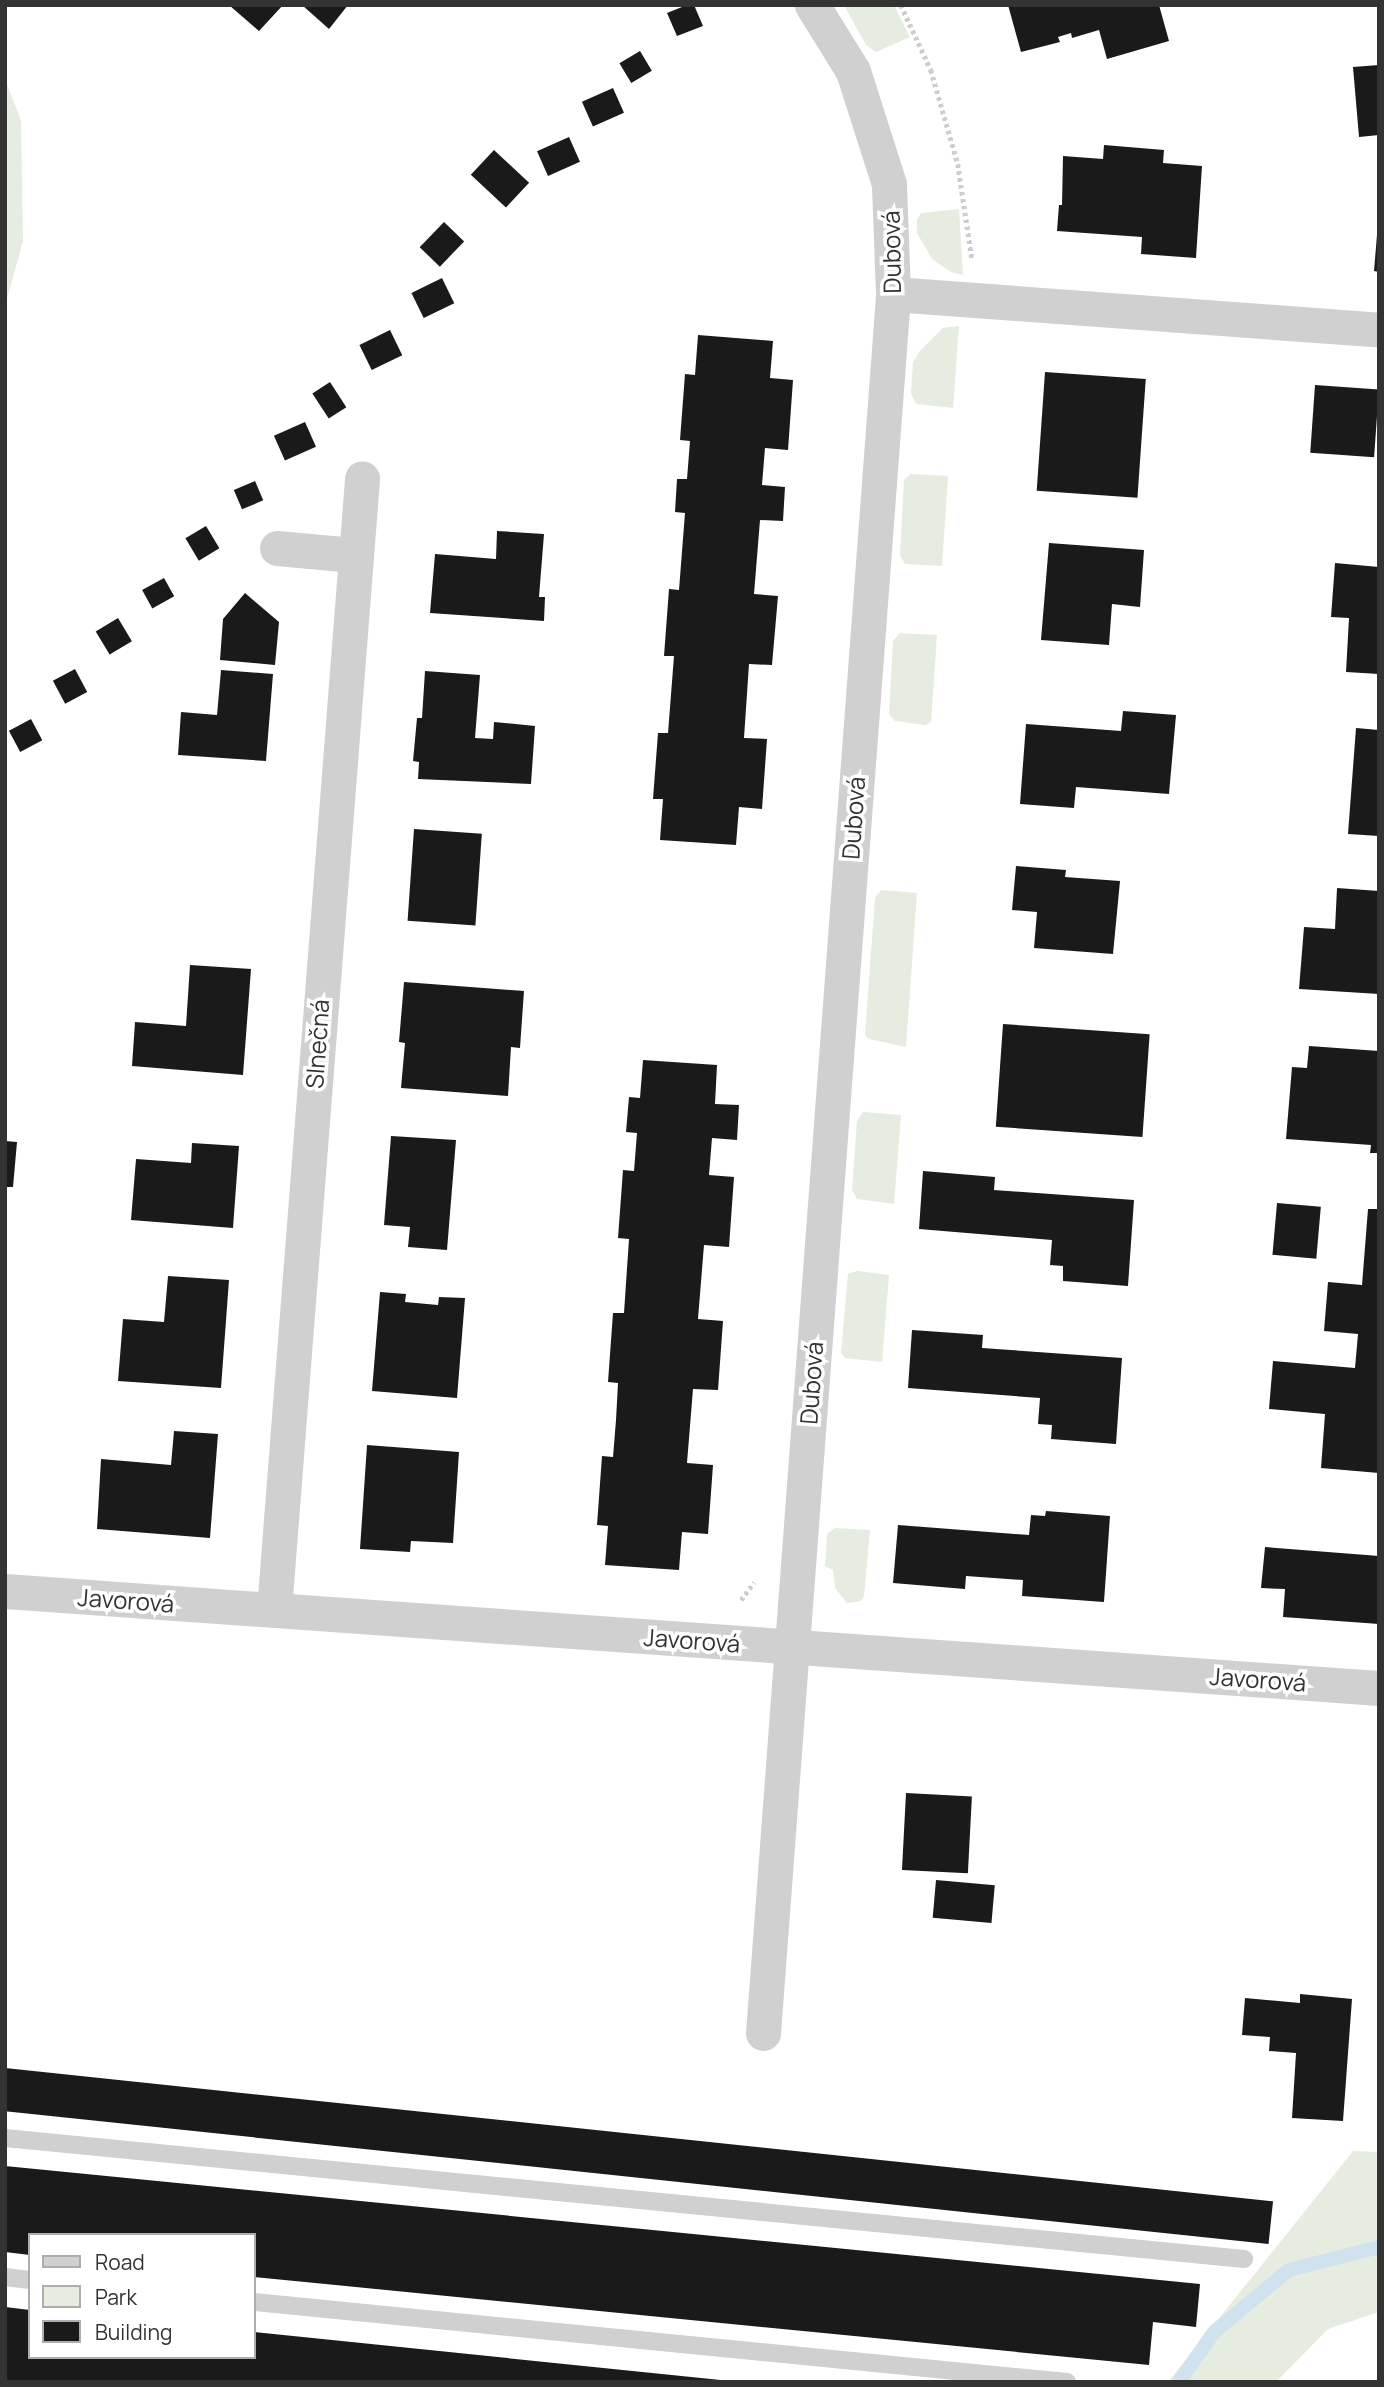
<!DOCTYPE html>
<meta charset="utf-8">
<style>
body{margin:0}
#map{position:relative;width:1384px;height:2387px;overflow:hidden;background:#fff;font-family:Manrope,sans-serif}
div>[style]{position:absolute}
.green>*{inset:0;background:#e6ecdf}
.stream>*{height:14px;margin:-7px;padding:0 7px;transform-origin:7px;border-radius:7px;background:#cfe2ee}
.building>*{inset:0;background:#1a1a1a;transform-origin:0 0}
.path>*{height:4.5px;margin-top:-2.25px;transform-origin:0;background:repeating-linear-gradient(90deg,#cdcdcd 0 3.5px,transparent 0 7px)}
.service>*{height:18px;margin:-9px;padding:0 9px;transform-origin:9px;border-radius:9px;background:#d0d0d0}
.minor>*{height:35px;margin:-17.5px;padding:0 17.5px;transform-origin:17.5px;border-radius:17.5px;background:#d0d0d0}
span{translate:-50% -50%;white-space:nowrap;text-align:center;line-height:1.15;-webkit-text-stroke:7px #fff;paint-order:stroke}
.street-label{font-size:24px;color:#333}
.frame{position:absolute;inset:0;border:7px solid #333;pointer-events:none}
.legend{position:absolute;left:28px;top:2233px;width:228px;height:126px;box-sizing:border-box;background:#fff;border:2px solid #adadad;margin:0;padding:9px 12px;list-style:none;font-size:21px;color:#333}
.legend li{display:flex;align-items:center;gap:14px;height:35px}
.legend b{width:35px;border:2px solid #adadad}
</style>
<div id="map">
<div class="green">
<i style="clip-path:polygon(844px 5px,894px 5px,910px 37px,876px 52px,866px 45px)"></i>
<i style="clip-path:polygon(5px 79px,21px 121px,23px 241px,5px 306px)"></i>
<i style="clip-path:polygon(959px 209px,963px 275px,951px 272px,932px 259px,917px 233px,917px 220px,921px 213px)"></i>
<i style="clip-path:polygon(959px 326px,953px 408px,916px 404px,911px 393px,913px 363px,919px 352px,943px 328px)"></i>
<i style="clip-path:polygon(911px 474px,948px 476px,942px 566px,905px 564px,900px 555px,904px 480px)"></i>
<i style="clip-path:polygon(900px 633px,937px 635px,931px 722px,925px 725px,895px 721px,889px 714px,893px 641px)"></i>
<i style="clip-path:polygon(881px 890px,917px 893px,906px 1047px,869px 1039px,865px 1035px,875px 898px)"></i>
<i style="clip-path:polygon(863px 1112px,901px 1115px,894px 1204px,857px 1199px,852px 1190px,857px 1121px)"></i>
<i style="clip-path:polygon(857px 1271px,889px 1275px,882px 1362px,845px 1358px,841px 1353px,848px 1274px)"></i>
<i style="clip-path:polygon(835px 1528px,870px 1530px,864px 1596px,861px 1601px,847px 1603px,835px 1588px,833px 1570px,825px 1566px,827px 1534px)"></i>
<i style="clip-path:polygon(1353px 2151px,1379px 2152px,1379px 2312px,1328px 2329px,1276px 2382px,1168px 2382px)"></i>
</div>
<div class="stream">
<i style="left:1179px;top:2382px;width:61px;rotate:-55deg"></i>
<i style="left:1214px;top:2332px;width:97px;rotate:-39.6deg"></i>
<i style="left:1289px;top:2270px;width:93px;rotate:-14.3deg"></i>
</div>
<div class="building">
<i style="clip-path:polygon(229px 5px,283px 5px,259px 31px)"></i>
<i style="clip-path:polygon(302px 5px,348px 5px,329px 29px)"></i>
<i style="clip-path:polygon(687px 5px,694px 5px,703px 26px,677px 36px,667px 13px)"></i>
<i style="clip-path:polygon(1008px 5px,1159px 5px,1169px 41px,1107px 59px,1099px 30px,1072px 38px,1071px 33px,1058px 37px,1060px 42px,1021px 52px)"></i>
<i style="left:640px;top:51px;width:23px;height:24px;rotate:59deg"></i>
<i style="clip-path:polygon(1379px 65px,1379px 135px,1359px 137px,1353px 67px)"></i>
<i style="left:613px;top:88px;width:27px;height:34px;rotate:66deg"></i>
<i style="left:569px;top:137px;width:27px;height:35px;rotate:66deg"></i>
<i style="clip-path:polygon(1104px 145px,1164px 150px,1163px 163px,1202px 166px,1196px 258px,1141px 254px,1142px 237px,1057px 231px,1059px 205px,1062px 205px,1063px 156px,1103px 159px)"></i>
<i style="left:494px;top:150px;width:48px;height:34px;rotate:43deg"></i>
<i style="left:444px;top:222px;width:28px;height:35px;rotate:44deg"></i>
<i style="clip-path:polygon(1377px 235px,1379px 235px,1379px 272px,1374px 271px)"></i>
<i style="left:442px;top:278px;width:28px;height:34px;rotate:64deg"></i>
<i style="left:390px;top:330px;width:28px;height:34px;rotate:64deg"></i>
<i style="clip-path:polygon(698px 335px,773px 341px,770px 378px,793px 380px,788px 450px,765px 448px,762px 485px,785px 487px,783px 521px,760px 520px,754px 594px,778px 596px,772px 665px,749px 664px,744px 738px,767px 739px,762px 809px,739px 807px,736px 845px,660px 840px,663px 799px,653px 799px,658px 733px,668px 733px,674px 656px,664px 656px,669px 589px,679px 590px,685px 513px,675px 512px,677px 479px,687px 479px,690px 441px,680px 440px,685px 374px,695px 375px)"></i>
<i style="left:1045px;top:372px;width:101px;height:119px;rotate:4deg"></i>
<i style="left:330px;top:382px;width:30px;height:21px;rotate:57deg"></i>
<i style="left:1315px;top:385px;width:64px;height:68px;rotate:4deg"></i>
<i style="left:305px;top:422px;width:27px;height:34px;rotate:66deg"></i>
<i style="left:255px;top:481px;width:21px;height:23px;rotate:67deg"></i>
<i style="left:206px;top:526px;width:26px;height:24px;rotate:59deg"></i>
<i style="clip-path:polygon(497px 531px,544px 534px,539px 597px,545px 597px,544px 621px,430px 613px,435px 554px,496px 559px)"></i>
<i style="clip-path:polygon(1049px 543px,1144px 550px,1140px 607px,1112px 604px,1109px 645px,1041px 640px)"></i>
<i style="clip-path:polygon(1335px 563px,1379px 567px,1379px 674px,1346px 672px,1349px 618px,1331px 617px)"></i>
<i style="left:164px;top:578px;width:21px;height:25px;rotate:61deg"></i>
<i style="clip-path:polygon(245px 593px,279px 622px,275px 665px,220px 660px,223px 619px)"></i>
<i style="left:118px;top:618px;width:27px;height:26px;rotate:59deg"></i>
<i style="left:75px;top:669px;width:26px;height:25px;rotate:62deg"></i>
<i style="clip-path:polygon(221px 670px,273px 674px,266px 761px,178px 755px,181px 712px,217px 715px)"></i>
<i style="clip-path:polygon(425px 671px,480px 675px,475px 738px,493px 739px,494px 722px,535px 726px,531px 784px,418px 779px,419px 762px,413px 761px,417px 718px,422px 718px)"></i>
<i style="clip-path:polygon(1123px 711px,1176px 715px,1169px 794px,1076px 787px,1074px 808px,1020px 804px,1026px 724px,1121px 731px)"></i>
<i style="left:31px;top:719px;width:24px;height:25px;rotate:62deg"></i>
<i style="clip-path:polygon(1356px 728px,1379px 730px,1379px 836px,1348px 834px)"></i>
<i style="left:414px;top:829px;width:68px;height:92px;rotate:4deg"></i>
<i style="clip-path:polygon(1016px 866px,1066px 870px,1065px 877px,1120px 881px,1113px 954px,1034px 948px,1037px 912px,1012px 910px)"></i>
<i style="clip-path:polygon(1337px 888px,1379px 891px,1379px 994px,1299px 989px,1304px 927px,1335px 929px)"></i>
<i style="clip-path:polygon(190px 965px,251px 969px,243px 1075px,132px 1066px,135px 1022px,186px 1026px)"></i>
<i style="clip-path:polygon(404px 982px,524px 991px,520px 1048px,511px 1047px,508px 1096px,401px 1088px,405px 1043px,399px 1042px)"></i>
<i style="left:1003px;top:1024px;width:147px;height:103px;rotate:4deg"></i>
<i style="clip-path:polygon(1309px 1046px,1379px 1051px,1379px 1153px,1370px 1153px,1371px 1145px,1286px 1139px,1292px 1067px,1307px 1068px)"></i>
<i style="clip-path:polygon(643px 1060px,717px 1065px,715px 1104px,739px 1105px,737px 1140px,712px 1138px,709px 1175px,734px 1177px,729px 1247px,704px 1245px,698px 1319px,723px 1321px,718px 1390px,693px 1389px,687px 1463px,713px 1465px,708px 1534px,682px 1532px,679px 1570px,605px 1565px,608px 1526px,597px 1525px,602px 1456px,613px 1457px,616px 1420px,618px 1383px,608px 1382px,613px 1313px,624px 1313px,629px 1239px,618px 1238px,623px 1170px,634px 1171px,637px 1133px,626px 1132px,629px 1097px,640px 1098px)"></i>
<i style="clip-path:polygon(391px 1136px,456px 1140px,447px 1250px,408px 1247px,410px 1227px,384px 1225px)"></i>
<i style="clip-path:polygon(5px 1141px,17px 1142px,13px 1187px,5px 1187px)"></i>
<i style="clip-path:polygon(192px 1143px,239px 1146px,233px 1228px,131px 1220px,136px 1159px,191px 1163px)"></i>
<i style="clip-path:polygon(923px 1171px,995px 1177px,994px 1190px,1134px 1200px,1128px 1286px,1063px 1281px,1063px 1266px,1050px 1265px,1052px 1240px,919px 1229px)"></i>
<i style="left:1277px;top:1203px;width:44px;height:52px;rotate:5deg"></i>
<i style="clip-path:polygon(1368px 1209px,1379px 1209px,1379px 1473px,1321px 1468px,1325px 1414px,1269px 1409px,1273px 1361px,1355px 1368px,1358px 1334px,1324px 1331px,1328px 1282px,1362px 1285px)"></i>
<i style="clip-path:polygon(168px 1276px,229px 1280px,221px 1388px,118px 1381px,123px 1319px,164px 1322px)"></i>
<i style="clip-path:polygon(380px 1292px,406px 1294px,405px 1302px,438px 1305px,439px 1297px,465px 1298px,457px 1398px,372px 1391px)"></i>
<i style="clip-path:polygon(912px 1330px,983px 1335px,982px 1348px,1122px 1358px,1116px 1444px,1051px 1439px,1052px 1425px,1038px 1424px,1040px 1398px,908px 1388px)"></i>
<i style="clip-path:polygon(174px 1431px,218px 1434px,210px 1538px,97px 1529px,101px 1459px,171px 1465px)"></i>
<i style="clip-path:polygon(367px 1445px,459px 1452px,453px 1543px,411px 1541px,410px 1552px,360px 1549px)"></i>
<i style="clip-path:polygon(1046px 1511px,1110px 1516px,1104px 1602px,1022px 1596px,1023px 1580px,966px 1576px,965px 1589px,893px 1583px,898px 1525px,1029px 1535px,1031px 1515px,1045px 1516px)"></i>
<i style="clip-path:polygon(1265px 1547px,1379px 1556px,1379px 1624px,1283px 1617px,1285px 1589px,1261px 1588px)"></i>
<i style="left:906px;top:1793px;width:66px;height:77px;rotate:3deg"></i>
<i style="left:936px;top:1880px;width:59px;height:38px;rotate:5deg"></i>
<i style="clip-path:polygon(1300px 1994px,1352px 1999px,1343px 2121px,1292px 2118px,1296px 2053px,1269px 2051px,1270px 2037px,1242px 2035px,1245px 1998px,1300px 2003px)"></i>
<i style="left:5px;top:2068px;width:1275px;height:43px;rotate:6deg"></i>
<i style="clip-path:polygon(5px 2166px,1200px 2284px,1196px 2327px,1153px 2322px,1149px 2365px,254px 2277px,254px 2235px,30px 2235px,30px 2255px,5px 2252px)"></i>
<i style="clip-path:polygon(5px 2307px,30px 2310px,30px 2357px,254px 2357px,254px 2332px,740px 2382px,5px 2382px)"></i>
</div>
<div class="path">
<i style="left:901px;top:5px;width:72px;rotate:65.2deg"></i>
<i style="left:931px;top:70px;width:98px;rotate:74deg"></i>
<i style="left:958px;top:164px;width:96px;rotate:81.6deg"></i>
<i style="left:741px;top:1600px;width:22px;rotate:-54deg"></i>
</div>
<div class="service">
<i style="left:5px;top:2138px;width:1245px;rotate:5.58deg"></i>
<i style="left:5px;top:2277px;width:25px;rotate:7deg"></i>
<i style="left:254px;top:2302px;width:817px;rotate:5.62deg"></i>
</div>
<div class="minor">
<i style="left:893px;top:294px;width:487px;rotate:4.2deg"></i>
<i style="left:277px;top:548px;width:77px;rotate:5.2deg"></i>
<i style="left:5px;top:1591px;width:1377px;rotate:4.04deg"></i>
<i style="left:274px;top:1610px;width:1135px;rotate:-85.55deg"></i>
<i style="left:763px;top:2033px;width:1744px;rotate:-85.72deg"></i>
<i style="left:893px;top:294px;width:110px;rotate:-92.1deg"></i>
<i style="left:889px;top:184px;width:119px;rotate:-107.7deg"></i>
<i style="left:853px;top:71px;width:78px;rotate:-121.8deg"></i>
</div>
<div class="street-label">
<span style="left:891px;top:252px;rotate:-91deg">Dubová</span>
<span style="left:853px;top:818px;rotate:-86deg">Dubová</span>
<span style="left:317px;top:1044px;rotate:-86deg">Slnečná</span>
<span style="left:811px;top:1383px;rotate:-86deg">Dubová</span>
<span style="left:126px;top:1600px;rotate:4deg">Javorová</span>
<span style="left:692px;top:1640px;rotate:4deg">Javorová</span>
<span style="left:1258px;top:1679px;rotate:4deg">Javorová</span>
</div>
<div class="frame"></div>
<ul class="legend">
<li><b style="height:9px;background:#d0d0d0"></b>Road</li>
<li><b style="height:19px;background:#e6ecdf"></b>Park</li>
<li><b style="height:19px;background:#1a1a1a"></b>Building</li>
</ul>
</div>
